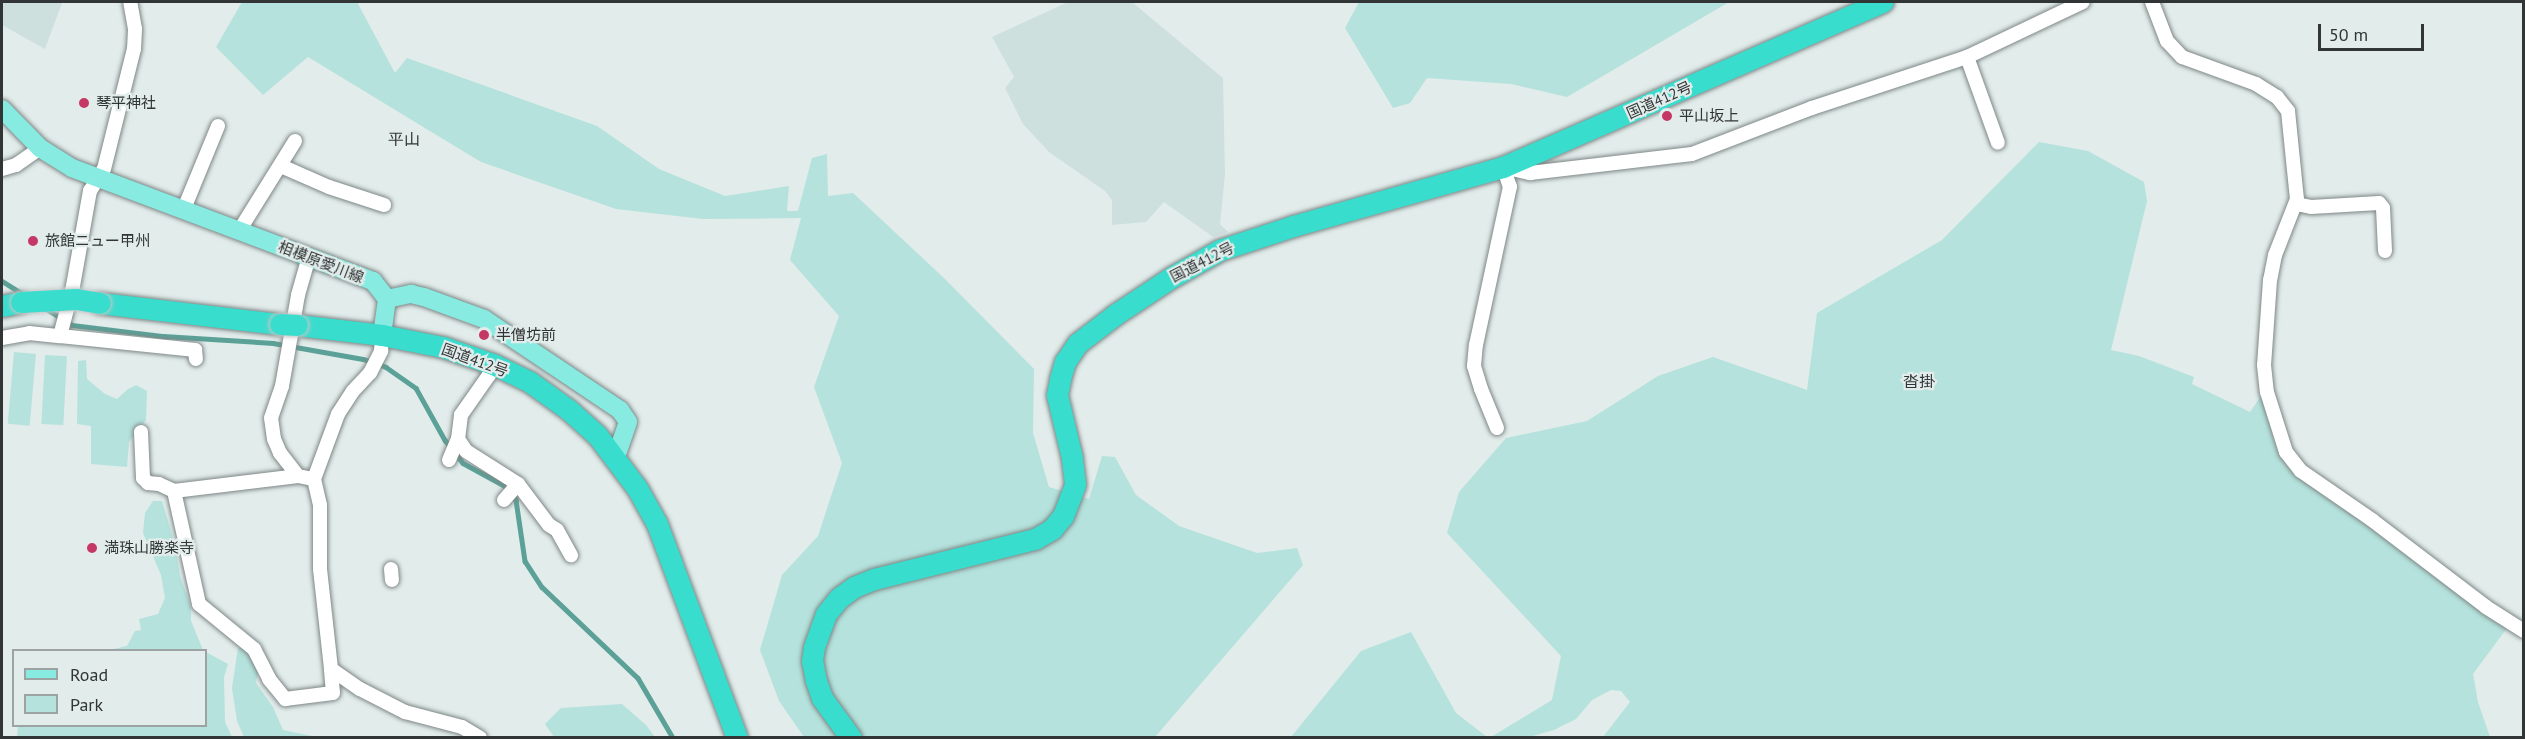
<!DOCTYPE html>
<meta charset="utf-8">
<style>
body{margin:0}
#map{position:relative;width:2525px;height:739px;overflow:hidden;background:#e2eceb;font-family:"PT Sans","Noto Sans JP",sans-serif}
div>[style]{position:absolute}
.built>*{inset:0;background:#cee0de}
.green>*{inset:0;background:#b5e2dc;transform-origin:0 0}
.stream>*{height:4.5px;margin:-2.25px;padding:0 2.25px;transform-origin:2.25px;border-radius:2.25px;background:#5ba198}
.roads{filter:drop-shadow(0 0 2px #7e8786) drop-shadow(0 0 2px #7e8786)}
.minor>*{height:14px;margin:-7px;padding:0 7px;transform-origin:7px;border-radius:7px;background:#fff}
.major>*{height:18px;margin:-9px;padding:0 9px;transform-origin:9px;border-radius:9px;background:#88ebe2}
.highway>*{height:21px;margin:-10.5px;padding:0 10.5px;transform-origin:10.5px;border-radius:10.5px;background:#39ddce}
.bridges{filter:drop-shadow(0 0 2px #c6c6c6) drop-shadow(0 0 2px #c6c6c6)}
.highway-bridge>*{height:21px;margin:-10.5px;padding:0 10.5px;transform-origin:10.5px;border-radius:10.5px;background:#39ddce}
.dots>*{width:16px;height:16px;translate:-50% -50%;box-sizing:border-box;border:3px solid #e2eceb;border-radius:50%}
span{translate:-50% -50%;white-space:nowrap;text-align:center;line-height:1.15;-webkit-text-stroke:4.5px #e2eceb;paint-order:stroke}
.street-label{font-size:15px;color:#323535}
.poi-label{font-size:15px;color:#323535}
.left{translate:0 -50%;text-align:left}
.neighbourhood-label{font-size:16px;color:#323535}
.frame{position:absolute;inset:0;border:3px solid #323535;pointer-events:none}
.legend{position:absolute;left:12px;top:649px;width:195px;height:78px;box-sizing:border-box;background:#e2eceb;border:2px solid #9ca3a2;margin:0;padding:8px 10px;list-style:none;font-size:18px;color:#323535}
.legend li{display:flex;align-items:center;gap:12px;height:30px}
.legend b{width:30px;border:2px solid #9ca3a2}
.scale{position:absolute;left:2318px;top:24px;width:106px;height:27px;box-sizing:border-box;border:3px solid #323535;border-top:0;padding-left:8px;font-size:18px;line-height:21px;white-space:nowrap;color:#323535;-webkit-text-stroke:4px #e2eceb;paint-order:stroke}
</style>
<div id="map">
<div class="built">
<i style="clip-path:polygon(2px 2px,69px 2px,62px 3px,45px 49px,2px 25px)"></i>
<i style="clip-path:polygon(1068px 2px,1132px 2px,1223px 78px,1225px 174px,1220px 224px,1228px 232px,1213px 237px,1164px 202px,1146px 222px,1112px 225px,1112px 200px,1105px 191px,1049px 152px,1023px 124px,1005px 88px,1014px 77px,992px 37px)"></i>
</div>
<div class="green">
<i style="clip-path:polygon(242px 2px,357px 2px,395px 73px,407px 58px,597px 126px,659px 169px,725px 196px,789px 186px,787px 211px,798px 211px,812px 158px,827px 154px,828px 196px,853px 193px,945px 279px,1034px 369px,1033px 433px,1049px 487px,1089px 499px,1102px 456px,1115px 457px,1136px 495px,1179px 526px,1257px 553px,1297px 548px,1303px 565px,1155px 737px,804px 737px,779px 701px,760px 650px,782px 575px,818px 536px,842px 463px,814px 387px,839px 316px,790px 260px,801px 218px,703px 219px,616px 209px,481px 162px,308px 57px,263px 95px,216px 47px)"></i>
<i style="clip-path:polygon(1359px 2px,1729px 2px,1567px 97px,1511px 84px,1427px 78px,1410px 103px,1393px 108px,1345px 28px)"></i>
<i style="clip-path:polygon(2039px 142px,2088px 151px,2144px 182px,2147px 201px,2111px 350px,2139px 356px,2194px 377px,2192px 384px,2250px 412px,2261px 396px,2278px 453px,2286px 465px,2507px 628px,2473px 674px,2478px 702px,2490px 737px,1603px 737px,1630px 702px,1621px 691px,1611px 690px,1592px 700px,1576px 719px,1554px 730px,1529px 737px,1491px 737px,1552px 700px,1561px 656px,1447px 533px,1459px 492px,1506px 438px,1587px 421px,1658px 376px,1713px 357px,1807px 390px,1817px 313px,1942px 240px)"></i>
<i style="left:14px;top:352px;width:22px;height:72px;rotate:5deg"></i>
<i style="left:45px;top:355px;width:22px;height:69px;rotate:3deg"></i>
<i style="clip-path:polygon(86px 360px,87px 379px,105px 394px,117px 399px,128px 389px,136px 385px,147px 391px,146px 420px,129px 442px,127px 467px,91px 464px,91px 426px,77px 424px,78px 361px)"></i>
<i style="clip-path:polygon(153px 501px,162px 501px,175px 544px,180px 576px,191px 607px,191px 621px,203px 650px,109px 650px,127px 646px,135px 631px,141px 630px,139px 619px,158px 614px,165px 598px,161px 575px,143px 533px,145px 513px)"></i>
<i style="clip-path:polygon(1411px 632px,1456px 713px,1487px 737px,1291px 737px,1361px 651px)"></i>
<i style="clip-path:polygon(238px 648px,250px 649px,260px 662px,256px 683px,273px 707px,283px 730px,317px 737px,244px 737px,237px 721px,232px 688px)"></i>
<i style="clip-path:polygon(206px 652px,228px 664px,224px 677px,225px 722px,232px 737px,17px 737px,18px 726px,206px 726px)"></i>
<i style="clip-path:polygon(622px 704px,646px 725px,655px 737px,554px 737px,545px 724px,561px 708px)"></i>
</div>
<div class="stream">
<i style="left:2px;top:281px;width:25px;rotate:32deg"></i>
<i style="left:45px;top:308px;width:32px;rotate:32deg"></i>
<i style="left:72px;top:325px;width:92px;rotate:6.9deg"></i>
<i style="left:163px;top:336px;width:110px;rotate:3.6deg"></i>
<i style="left:273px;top:343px;width:91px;rotate:10.1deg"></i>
<i style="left:363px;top:359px;width:24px;rotate:19deg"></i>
<i style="left:386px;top:367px;width:37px;rotate:35deg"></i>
<i style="left:416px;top:388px;width:60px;rotate:60.9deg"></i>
<i style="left:445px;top:440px;width:29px;rotate:52deg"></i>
<i style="left:463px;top:463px;width:48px;rotate:28.7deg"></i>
<i style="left:505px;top:486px;width:18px;rotate:52deg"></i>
<i style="left:516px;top:500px;width:62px;rotate:81.6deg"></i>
<i style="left:525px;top:561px;width:31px;rotate:57deg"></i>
<i style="left:542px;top:587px;width:132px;rotate:43.5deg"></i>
<i style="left:638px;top:678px;width:69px;rotate:59.7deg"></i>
</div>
<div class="roads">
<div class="minor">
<i style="left:2152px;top:2px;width:42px;rotate:69deg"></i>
<i style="left:2167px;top:41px;width:22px;rotate:47deg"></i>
<i style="left:2182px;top:57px;width:79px;rotate:20deg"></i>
<i style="left:2256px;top:84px;width:25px;rotate:32deg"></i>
<i style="left:2277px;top:97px;width:18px;rotate:52deg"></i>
<i style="left:2288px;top:111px;width:88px;rotate:84.2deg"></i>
<i style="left:2297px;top:199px;width:60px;rotate:111.4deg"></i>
<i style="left:2275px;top:255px;width:25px;rotate:101deg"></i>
<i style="left:2270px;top:280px;width:85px;rotate:94deg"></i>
<i style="left:2264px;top:365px;width:27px;rotate:84deg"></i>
<i style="left:2267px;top:392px;width:63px;rotate:72.4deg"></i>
<i style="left:2286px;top:452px;width:24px;rotate:52deg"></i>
<i style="left:2301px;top:471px;width:86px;rotate:34.6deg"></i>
<i style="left:2372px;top:520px;width:143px;rotate:37.3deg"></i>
<i style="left:2486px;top:607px;width:45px;rotate:32.3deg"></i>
<i style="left:1967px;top:57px;width:91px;rotate:70.2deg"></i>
<i style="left:281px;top:166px;width:52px;rotate:23.6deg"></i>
<i style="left:329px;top:187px;width:58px;rotate:18.1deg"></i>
<i style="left:2px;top:169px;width:15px;rotate:-16deg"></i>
<i style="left:16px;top:165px;width:29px;rotate:-35deg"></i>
<i style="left:2296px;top:204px;width:15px;rotate:11deg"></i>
<i style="left:2311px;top:207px;width:68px;rotate:-3.4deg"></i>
<i style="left:2379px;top:203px;width:6px;rotate:51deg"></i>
<i style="left:2383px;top:208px;width:43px;rotate:87.3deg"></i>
<i style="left:183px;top:211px;width:92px;rotate:-67.6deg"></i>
<i style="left:239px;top:231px;width:106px;rotate:-58.1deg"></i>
<i style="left:60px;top:336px;width:136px;rotate:5.9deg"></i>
<i style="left:195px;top:350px;width:9px;rotate:84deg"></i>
<i style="left:2px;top:338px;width:27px;rotate:-10deg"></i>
<i style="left:29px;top:333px;width:31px;rotate:6deg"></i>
<i style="left:60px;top:336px;width:52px;rotate:-75.4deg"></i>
<i style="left:73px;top:286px;width:97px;rotate:-79.9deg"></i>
<i style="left:90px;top:191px;width:26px;rotate:-58deg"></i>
<i style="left:104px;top:169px;width:124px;rotate:-76deg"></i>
<i style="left:134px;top:49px;width:20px;rotate:-87deg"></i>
<i style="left:135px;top:29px;width:27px;rotate:-100deg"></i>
<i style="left:493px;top:364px;width:12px;rotate:110deg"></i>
<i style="left:489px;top:375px;width:49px;rotate:125deg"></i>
<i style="left:461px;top:415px;width:24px;rotate:97deg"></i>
<i style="left:458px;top:439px;width:14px;rotate:56deg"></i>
<i style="left:466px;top:451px;width:62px;rotate:32.4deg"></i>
<i style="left:518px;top:484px;width:51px;rotate:52.9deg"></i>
<i style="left:549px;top:525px;width:9px;rotate:32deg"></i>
<i style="left:557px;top:530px;width:29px;rotate:61deg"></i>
<i style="left:1497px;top:428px;width:42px;rotate:-112.3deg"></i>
<i style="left:1481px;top:389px;width:24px;rotate:-107deg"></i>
<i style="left:1474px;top:366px;width:21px;rotate:-85deg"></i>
<i style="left:1476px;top:345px;width:162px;rotate:-77.9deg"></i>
<i style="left:1510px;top:187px;width:21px;rotate:-109deg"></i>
<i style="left:1503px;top:167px;width:28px;rotate:13deg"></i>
<i style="left:1530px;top:173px;width:163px;rotate:-6.7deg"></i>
<i style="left:1692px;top:154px;width:129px;rotate:-21deg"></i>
<i style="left:1812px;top:108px;width:163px;rotate:-18.2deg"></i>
<i style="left:1967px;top:57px;width:128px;rotate:-25.4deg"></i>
<i style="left:141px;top:432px;width:46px;rotate:87.5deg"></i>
<i style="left:143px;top:478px;width:7px;rotate:45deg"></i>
<i style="left:148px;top:483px;width:11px;rotate:5deg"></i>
<i style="left:159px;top:484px;width:17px;rotate:25deg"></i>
<i style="left:174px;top:491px;width:125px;rotate:-6.9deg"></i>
<i style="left:298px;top:476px;width:16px;rotate:11deg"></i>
<i style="left:314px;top:479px;width:69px;rotate:-69.7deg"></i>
<i style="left:338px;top:414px;width:27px;rotate:-57deg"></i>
<i style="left:353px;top:391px;width:25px;rotate:-47deg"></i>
<i style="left:370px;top:373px;width:25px;rotate:-63deg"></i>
<i style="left:381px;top:351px;width:16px;rotate:-86deg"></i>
<i style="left:449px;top:460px;width:23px;rotate:-67deg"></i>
<i style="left:298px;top:476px;width:29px;rotate:-128deg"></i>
<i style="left:280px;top:453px;width:15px;rotate:-113deg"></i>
<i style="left:274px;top:439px;width:21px;rotate:-98deg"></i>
<i style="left:271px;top:418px;width:34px;rotate:-71deg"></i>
<i style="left:282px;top:386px;width:92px;rotate:-80deg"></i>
<i style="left:298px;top:295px;width:40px;rotate:-74deg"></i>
<i style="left:314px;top:479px;width:27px;rotate:77deg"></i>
<i style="left:320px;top:505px;width:64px;rotate:90deg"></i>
<i style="left:320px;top:569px;width:101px;rotate:83.7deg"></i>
<i style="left:331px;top:669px;width:35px;rotate:35deg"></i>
<i style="left:360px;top:689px;width:51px;rotate:27.1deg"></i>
<i style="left:405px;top:712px;width:59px;rotate:14.7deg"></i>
<i style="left:462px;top:727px;width:21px;rotate:31deg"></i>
<i style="left:174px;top:491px;width:116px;rotate:77.5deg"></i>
<i style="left:199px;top:604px;width:71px;rotate:39.3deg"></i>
<i style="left:254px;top:649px;width:34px;rotate:63deg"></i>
<i style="left:269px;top:679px;width:26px;rotate:51deg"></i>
<i style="left:285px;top:699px;width:48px;rotate:-7.1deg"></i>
<i style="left:333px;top:693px;width:24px;rotate:-95deg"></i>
<i style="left:504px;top:500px;width:21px;rotate:-49deg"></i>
<i style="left:391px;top:569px;width:11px;rotate:85deg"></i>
</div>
<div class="major">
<i style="left:2px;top:109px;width:54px;rotate:45.7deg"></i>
<i style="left:40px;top:148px;width:38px;rotate:32deg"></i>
<i style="left:72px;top:168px;width:322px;rotate:20.6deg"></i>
<i style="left:373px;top:281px;width:23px;rotate:52deg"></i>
<i style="left:387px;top:299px;width:25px;rotate:-12deg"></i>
<i style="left:411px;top:294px;width:13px;rotate:13deg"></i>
<i style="left:424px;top:297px;width:64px;rotate:20.1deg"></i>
<i style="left:484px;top:319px;width:164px;rotate:33.8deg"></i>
<i style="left:620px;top:410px;width:14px;rotate:56deg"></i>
<i style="left:628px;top:422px;width:37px;rotate:109deg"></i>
<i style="left:382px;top:335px;width:36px;rotate:-82deg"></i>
</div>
<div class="highway">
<i style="left:100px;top:303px;width:181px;rotate:6.7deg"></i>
<i style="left:2px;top:306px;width:19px;rotate:-12deg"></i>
<i style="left:297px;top:325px;width:86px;rotate:6.7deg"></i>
<i style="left:382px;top:335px;width:62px;rotate:11.1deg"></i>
<i style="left:443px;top:347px;width:53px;rotate:18.8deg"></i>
<i style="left:493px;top:364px;width:41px;rotate:25.9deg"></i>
<i style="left:530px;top:382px;width:48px;rotate:35.7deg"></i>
<i style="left:569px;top:410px;width:38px;rotate:42deg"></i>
<i style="left:597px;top:435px;width:66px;rotate:53deg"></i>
<i style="left:637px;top:488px;width:41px;rotate:60.9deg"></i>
<i style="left:657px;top:524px;width:228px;rotate:69.5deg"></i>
<i style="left:851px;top:738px;width:49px;rotate:-125.9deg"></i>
<i style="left:822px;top:698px;width:18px;rotate:-109deg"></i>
<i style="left:816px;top:681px;width:20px;rotate:-101deg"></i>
<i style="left:812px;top:661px;width:14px;rotate:-82deg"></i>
<i style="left:814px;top:647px;width:35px;rotate:-70deg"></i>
<i style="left:826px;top:614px;width:21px;rotate:-51deg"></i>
<i style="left:839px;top:598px;width:19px;rotate:-36deg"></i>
<i style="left:854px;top:587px;width:22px;rotate:-22deg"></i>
<i style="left:874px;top:579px;width:166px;rotate:-14deg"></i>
<i style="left:1035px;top:539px;width:20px;rotate:-30deg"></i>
<i style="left:1052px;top:529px;width:17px;rotate:-50deg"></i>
<i style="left:1063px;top:516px;width:34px;rotate:-69deg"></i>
<i style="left:1075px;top:484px;width:26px;rotate:-97deg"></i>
<i style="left:1072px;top:458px;width:65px;rotate:-103.4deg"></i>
<i style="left:1057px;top:395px;width:16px;rotate:-79deg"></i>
<i style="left:1060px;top:379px;width:18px;rotate:-74deg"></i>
<i style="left:1065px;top:362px;width:23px;rotate:-56deg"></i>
<i style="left:1078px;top:343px;width:48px;rotate:-37.3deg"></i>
<i style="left:1116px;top:314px;width:67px;rotate:-33.5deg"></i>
<i style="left:1172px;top:277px;width:55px;rotate:-29.4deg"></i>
<i style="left:1220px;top:250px;width:77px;rotate:-18.2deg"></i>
<i style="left:1293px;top:226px;width:218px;rotate:-15.7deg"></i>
<i style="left:1503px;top:167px;width:414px;rotate:-23.5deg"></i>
</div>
</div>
<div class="bridges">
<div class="highway-bridge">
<i style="left:21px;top:302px;width:55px;rotate:-3.1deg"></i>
<i style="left:76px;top:299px;width:24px;rotate:9deg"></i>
<i style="left:280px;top:324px;width:17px;rotate:3deg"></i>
</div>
</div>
<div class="dots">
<i style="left:84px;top:103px;background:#c53866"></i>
<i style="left:1667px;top:116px;background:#c53866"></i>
<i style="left:33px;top:241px;background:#c53866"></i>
<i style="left:484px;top:335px;background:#c53866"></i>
<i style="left:92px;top:548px;background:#c53866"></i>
</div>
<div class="street-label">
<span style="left:1659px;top:100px;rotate:-24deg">国道412号</span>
<span style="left:321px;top:262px;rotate:21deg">相模原愛川線</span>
<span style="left:1202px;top:262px;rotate:-27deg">国道412号</span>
<span style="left:475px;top:360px;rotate:20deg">国道412号</span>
</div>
<div class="poi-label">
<span class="left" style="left:96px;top:103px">琴平神社</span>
<span class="left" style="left:1679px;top:116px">平山坂上</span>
<span class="left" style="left:45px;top:241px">旅館ニュー甲州</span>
<span class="left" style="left:496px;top:335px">半僧坊前</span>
<span class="left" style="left:104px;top:548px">満珠山勝楽寺</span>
</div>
<div class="neighbourhood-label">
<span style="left:404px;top:139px">平山</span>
<span style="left:1919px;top:381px">沓掛</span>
</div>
<div class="frame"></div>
<ul class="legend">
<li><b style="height:8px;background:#88ebe2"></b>Road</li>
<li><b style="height:16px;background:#b5e2dc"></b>Park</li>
</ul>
<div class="scale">50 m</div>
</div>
